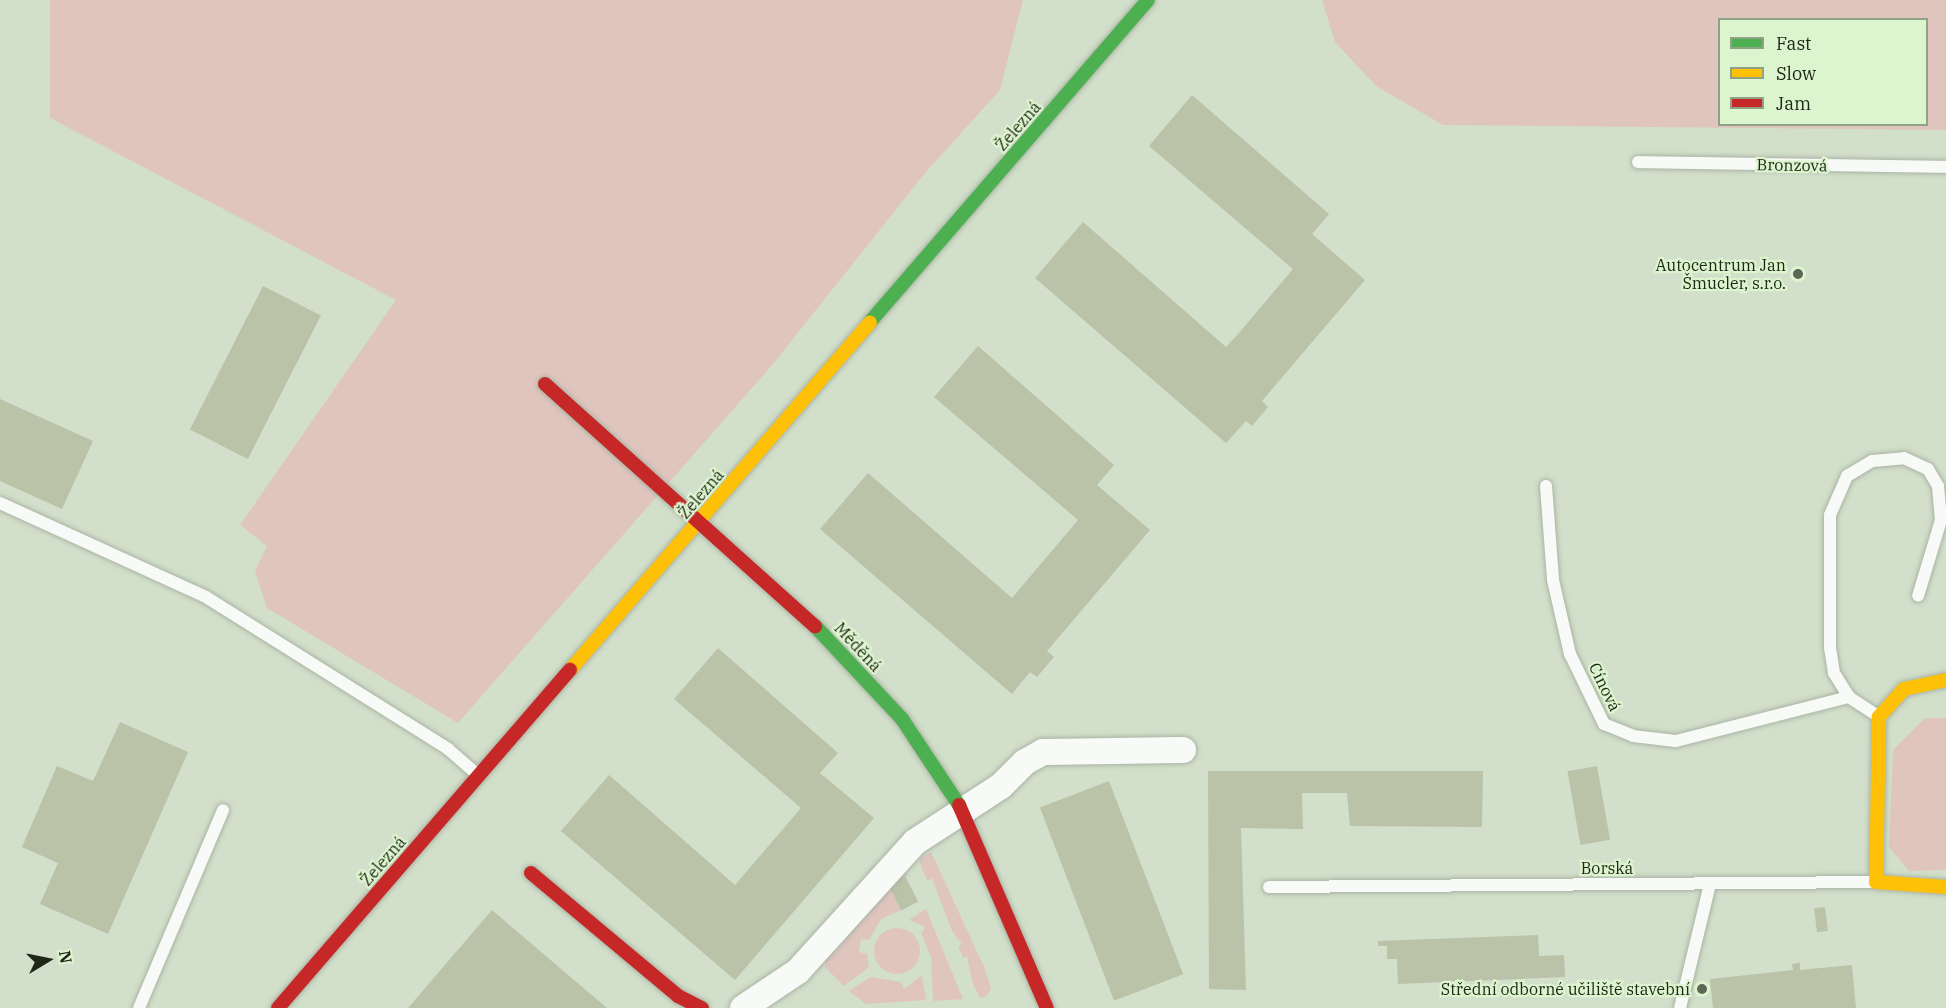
<!DOCTYPE html>
<meta charset="utf-8">
<style>
body{margin:0}
#map{position:relative;width:1946px;height:1008px;overflow:hidden;background:#d2dfca;font-family:"IBM Plex Serif",serif}
div>[style]{position:absolute}
.green>*{inset:0;background:#e0c5be}
.round{border-radius:50%}
.building>*{inset:0;background:#bac2a8;transform-origin:0 0}
.roads{filter:drop-shadow(0 0 2px #aab4a4) drop-shadow(0 0 2px #aab4a4)}
.lane>*{height:12px;margin:-6px;padding:0 6px;transform-origin:6px;border-radius:6px;background:#f8faf7}
.street>*{height:26px;margin:-13px;padding:0 13px;transform-origin:13px;border-radius:13px;background:#f8faf7}
.fast>*{height:14px;margin:-7px;padding:0 7px;transform-origin:7px;border-radius:7px;background:#4caf50}
.slow>*{height:14px;margin:-7px;padding:0 7px;transform-origin:7px;border-radius:7px;background:#ffc107}
.jam>*{height:14px;margin:-7px;padding:0 7px;transform-origin:7px;border-radius:7px;background:#c62828}
.dots>*{width:16px;height:16px;translate:-50% -50%;box-sizing:border-box;border:3px solid #ddf5ce;border-radius:50%}
span{translate:-50% -50%;white-space:nowrap;text-align:center;line-height:1.15;-webkit-text-stroke:4.5px #ddf5ce;paint-order:stroke}
.street-label{font-size:16px;color:#1d2617}
.poi-label{font-size:16px;color:#1d2617}
.right{translate:-100% -50%;text-align:right}
.legend{position:absolute;left:1718px;top:18px;width:210px;height:108px;box-sizing:border-box;background:#ddf5ce;border:2px solid #90a285;margin:0;padding:8px 10px;list-style:none;font-size:18px;color:#1d2617}
.legend li{display:flex;align-items:center;gap:12px;height:30px}
.legend b{width:30px;border:2px solid #90a285}
.north{position:absolute;left:18px;top:930px;width:60px;height:60px;-webkit-text-stroke:4px #ddf5ce;paint-order:stroke;rotate:80deg;font-size:16px;font-weight:700;line-height:24px;text-align:center;color:#1d2617}
.north::after{content:'';display:block;margin:auto;width:21px;height:27px;background:#1d2617;clip-path:polygon(50% 0,100% 100%,50% 72%,0 100%)}
</style>
<div id="map">
<div class="green">
<i style="clip-path:polygon(50px 0,1023px 0,1000px 90px,925px 173px,773px 364px,458px 723px,267px 608px,255px 571px,267px 546px,240px 525px,396px 300px,50px 118px)"></i>
<i style="clip-path:polygon(evenodd,1322px 0,1946px 0,1946px 130px,1443px 125px,1376px 86px,1335px 42px,1322px 0,1720px 20px,1926px 20px,1926px 124px,1720px 124px,1720px 20px)"></i>
<i style="clip-path:polygon(1925px 718px,1946px 718px,1946px 870px,1909px 871px,1889px 847px,1893px 750px)"></i>
<i style="clip-path:polygon(931px 852px,985px 969px,991px 988px,987px 996px,980px 998px,973px 984px,967px 956px,963px 958px,958px 946px,962px 944px,952px 931px,932px 878px,928px 881px,922px 869px,919px 859px)"></i>
<i style="clip-path:polygon(905px 867px,908px 875px,888px 885px,901px 910px,881px 919px,869px 940px,861px 939px,859px 952px,867px 954px,869px 967px,844px 986px,825px 967px,825px 950px,836px 951px,855px 928px,850px 918px,862px 921px,880px 898px,876px 889px)"></i>
<i style="clip-path:polygon(926px 909px,963px 999px,933px 1001px,931px 957px,921px 933px,926px 927px,909px 920px)"></i>
<i class="round" style="left:874px;top:928px;width:46px;height:46px"></i>
<i style="clip-path:polygon(922px 975px,926px 1000px,866px 1004px,849px 991px,871px 977px,901px 982px,904px 989px)"></i>
</div>
<div class="building">
<i style="clip-path:polygon(1192px 95px,1329px 214px,1312px 234px,1365px 280px,1262px 401px,1268px 407px,1252px 426px,1246px 421px,1226px 443px,1035px 278px,1083px 222px,1226px 347px,1239px 333px,1293px 269px,1149px 146px)"></i>
<i style="left:263px;top:286px;width:65px;height:161px;rotate:27deg"></i>
<i style="clip-path:polygon(978px 346px,1114px 465px,1097px 485px,1150px 530px,1047px 651px,1054px 657px,1037px 677px,1030px 672px,1012px 694px,820px 529px,868px 473px,1012px 598px,1078px 520px,934px 397px)"></i>
<i style="clip-path:polygon(0 399px,93px 441px,62px 509px,0 481px)"></i>
<i style="clip-path:polygon(718px 648px,838px 753px,820px 773px,874px 818px,735px 980px,561px 831px,609px 775px,735px 885px,801px 808px,674px 699px)"></i>
<i style="clip-path:polygon(120px 722px,188px 752px,108px 934px,40px 904px,58px 863px,22px 847px,57px 766px,93px 781px)"></i>
<i style="left:1597px;top:766px;width:75px;height:30px;rotate:80deg"></i>
<i style="clip-path:polygon(1208px 771px,1483px 771px,1482px 827px,1350px 826px,1347px 793px,1302px 793px,1303px 829px,1241px 828px,1246px 990px,1209px 989px)"></i>
<i style="left:1109px;top:781px;width:207px;height:74px;rotate:69deg"></i>
<i style="left:905px;top:876px;width:29px;height:19px;rotate:63deg"></i>
<i style="left:1825px;top:907px;width:24px;height:11px;rotate:83deg"></i>
<i style="clip-path:polygon(492px 910px,547px 957px,607px 1008px,408px 1008px)"></i>
<i style="clip-path:polygon(1538px 935px,1539px 956px,1564px 955px,1565px 977px,1398px 984px,1397px 959px,1387px 959px,1387px 946px,1378px 946px,1378px 941px)"></i>
<i style="clip-path:polygon(1800px 963px,1800px 970px,1852px 965px,1856px 1008px,1713px 1008px,1710px 979px,1793px 970px,1792px 964px)"></i>
</div>
<div class="roads">
<div class="lane">
<i style="left:1638px;top:162px;width:308px;rotate:0.9deg"></i>
<i style="left:1546px;top:486px;width:94px;rotate:85.7deg"></i>
<i style="left:1553px;top:580px;width:76px;rotate:77.1deg"></i>
<i style="left:1570px;top:654px;width:78px;rotate:64.1deg"></i>
<i style="left:1604px;top:724px;width:31px;rotate:22deg"></i>
<i style="left:1633px;top:736px;width:43px;rotate:6.6deg"></i>
<i style="left:1676px;top:741px;width:179px;rotate:-14.3deg"></i>
<i style="left:0;top:503px;width:226px;rotate:24.5deg"></i>
<i style="left:206px;top:597px;width:286px;rotate:32.1deg"></i>
<i style="left:448px;top:749px;width:40px;rotate:41deg"></i>
<i style="left:1878px;top:716px;width:35px;rotate:-147deg"></i>
<i style="left:1849px;top:697px;width:28px;rotate:-122deg"></i>
<i style="left:1834px;top:673px;width:25px;rotate:-99deg"></i>
<i style="left:1830px;top:648px;width:133px;rotate:-90deg"></i>
<i style="left:1830px;top:515px;width:43px;rotate:-66.4deg"></i>
<i style="left:1847px;top:476px;width:29px;rotate:-31deg"></i>
<i style="left:1872px;top:461px;width:32px;rotate:-5deg"></i>
<i style="left:1904px;top:458px;width:26px;rotate:25deg"></i>
<i style="left:1928px;top:469px;width:20px;rotate:60deg"></i>
<i style="left:1938px;top:486px;width:34px;rotate:85deg"></i>
<i style="left:1941px;top:520px;width:79px;rotate:106.8deg"></i>
<i style="left:1269px;top:887px;width:605px;rotate:-0.47deg"></i>
<i style="left:139px;top:1008px;width:215px;rotate:-67deg"></i>
<i style="left:1680px;top:1008px;width:128px;rotate:-76.4deg"></i>
</div>
<div class="street">
<i style="left:743px;top:1008px;width:66px;rotate:-33.9deg"></i>
<i style="left:798px;top:971px;width:174px;rotate:-47.8deg"></i>
<i style="left:915px;top:842px;width:103px;rotate:-33.1deg"></i>
<i style="left:1001px;top:786px;width:34px;rotate:-45deg"></i>
<i style="left:1025px;top:762px;width:21px;rotate:-29deg"></i>
<i style="left:1043px;top:752px;width:140px;rotate:-0.8deg"></i>
</div>
<div class="fast">
<i style="left:870px;top:322px;width:425px;rotate:-49.2deg"></i>
<i style="left:815px;top:626px;width:127px;rotate:46.9deg"></i>
<i style="left:902px;top:719px;width:103px;rotate:56.5deg"></i>
</div>
<div class="slow">
<i style="left:570px;top:670px;width:459px;rotate:-49.2deg"></i>
<i style="left:1946px;top:680px;width:43px;rotate:167.9deg"></i>
<i style="left:1904px;top:689px;width:38px;rotate:132deg"></i>
<i style="left:1879px;top:717px;width:165px;rotate:91deg"></i>
<i style="left:1876px;top:882px;width:70px;rotate:4.1deg"></i>
</div>
<div class="jam">
<i style="left:545px;top:384px;width:363px;rotate:41.9deg"></i>
<i style="left:959px;top:805px;width:221px;rotate:66.6deg"></i>
<i style="left:531px;top:873px;width:192px;rotate:39.9deg"></i>
<i style="left:678px;top:996px;width:27px;rotate:27deg"></i>
<i style="left:278px;top:1008px;width:447px;rotate:-49.2deg"></i>
</div>
</div>
<div class="dots">
<i style="left:1798px;top:274px;background:#5c6756"></i>
<i style="left:1702px;top:989px;background:#5c6756"></i>
</div>
<div class="street-label">
<span style="left:1018px;top:126px;rotate:-49deg">Železná</span>
<span style="left:1792px;top:165px;rotate:1deg">Bronzová</span>
<span style="left:701px;top:494px;rotate:-49deg">Železná</span>
<span style="left:858px;top:647px;rotate:47deg">Měděná</span>
<span style="left:1605px;top:687px;rotate:64deg">Cínová</span>
<span style="left:383px;top:861px;rotate:-49deg">Železná</span>
<span style="left:1607px;top:868px">Borská</span>
</div>
<div class="poi-label">
<span class="right" style="left:1786px;top:274px">Autocentrum Jan<br>Šmucler, s.r.o.</span>
<span class="right" style="left:1690px;top:989px">Střední odborné učiliště stavební</span>
</div>
<ul class="legend">
<li><b style="height:8px;background:#4caf50"></b>Fast</li>
<li><b style="height:8px;background:#ffc107"></b>Slow</li>
<li><b style="height:8px;background:#c62828"></b>Jam</li>
</ul>
<div class="north">N</div>
</div>
